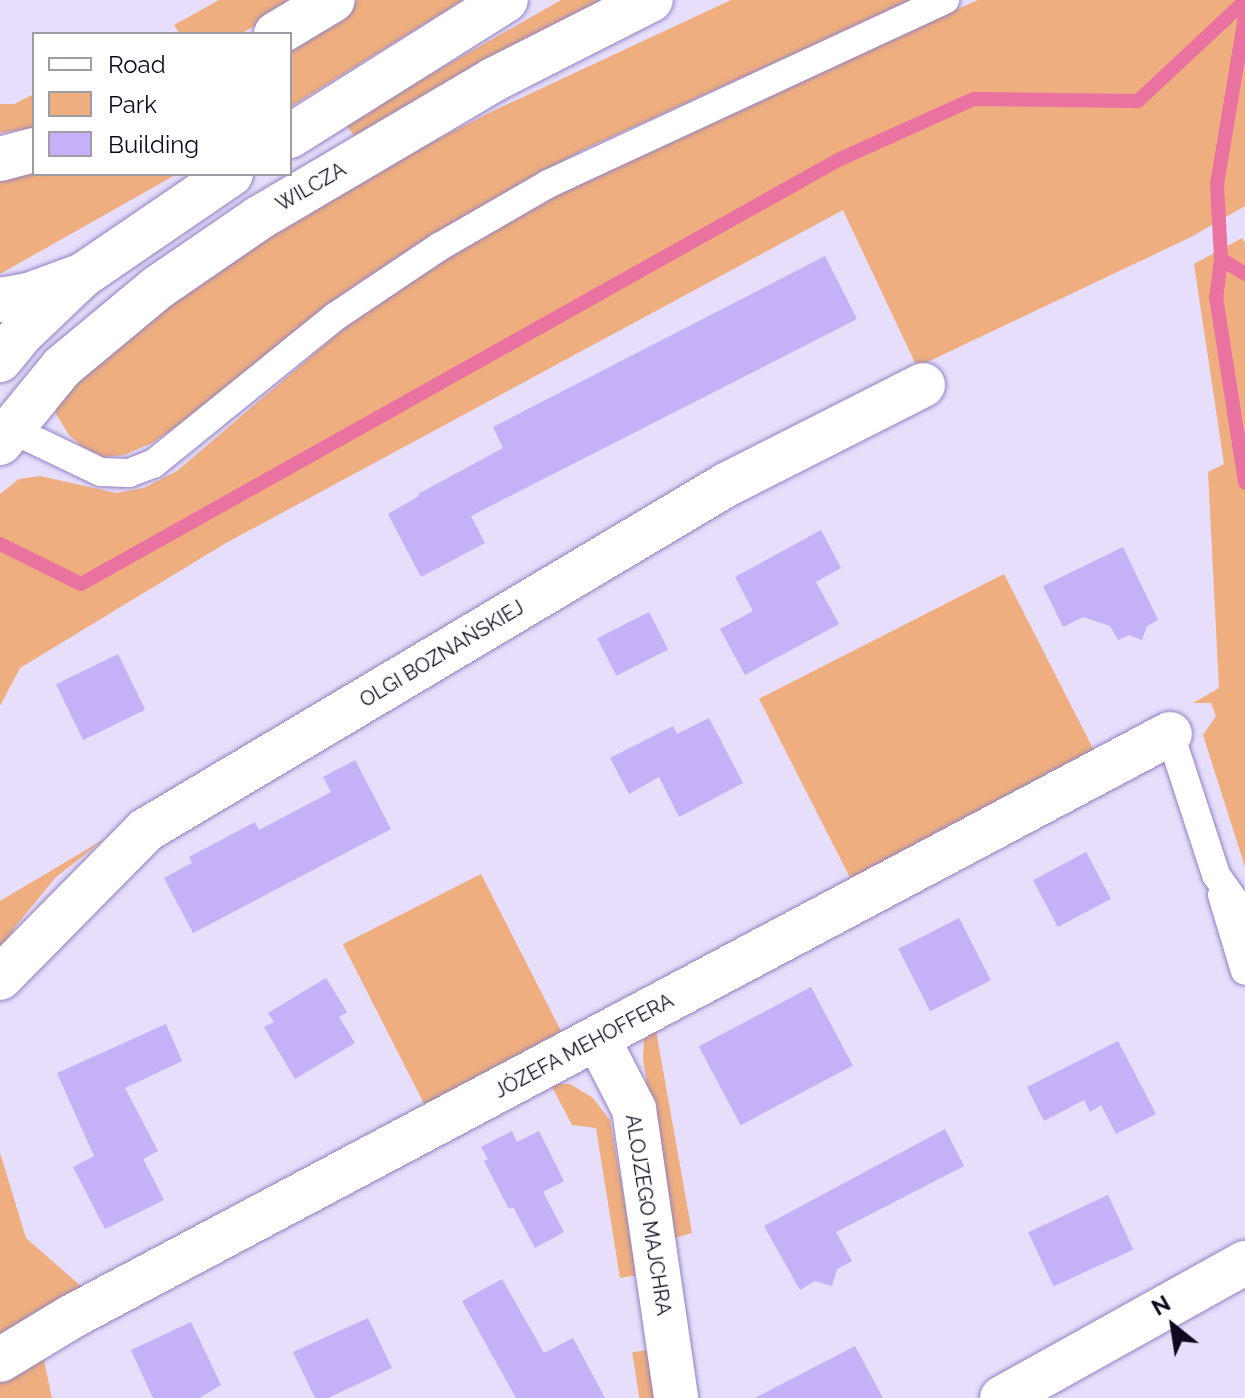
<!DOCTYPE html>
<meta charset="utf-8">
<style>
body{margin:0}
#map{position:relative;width:1245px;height:1398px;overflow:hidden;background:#e6defb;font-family:Raleway,sans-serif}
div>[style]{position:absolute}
.green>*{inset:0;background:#eeae7f;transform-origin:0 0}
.stream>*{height:14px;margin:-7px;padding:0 7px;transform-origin:7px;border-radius:7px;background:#e972a0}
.building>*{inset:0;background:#c5b1f7;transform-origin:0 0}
.roads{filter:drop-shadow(0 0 2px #9380c2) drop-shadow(0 0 2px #9380c2)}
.lane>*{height:28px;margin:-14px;padding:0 14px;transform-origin:14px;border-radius:14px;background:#fff}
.street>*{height:44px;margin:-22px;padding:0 22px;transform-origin:22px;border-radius:22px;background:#fff}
.secondary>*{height:44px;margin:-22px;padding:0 22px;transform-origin:22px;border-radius:22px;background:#fff}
span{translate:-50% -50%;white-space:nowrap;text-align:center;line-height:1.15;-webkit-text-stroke:6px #fff;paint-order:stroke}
.street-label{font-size:20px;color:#110820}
.legend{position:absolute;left:32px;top:32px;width:260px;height:144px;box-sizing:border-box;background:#fff;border:2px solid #a09ca6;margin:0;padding:10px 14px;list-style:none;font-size:24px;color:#110820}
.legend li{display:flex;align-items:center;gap:16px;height:40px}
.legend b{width:40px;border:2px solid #a09ca6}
.north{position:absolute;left:1133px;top:1286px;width:80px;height:80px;-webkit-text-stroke:6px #fff;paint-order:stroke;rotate:330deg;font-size:22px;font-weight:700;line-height:32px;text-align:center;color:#110820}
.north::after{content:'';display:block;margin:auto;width:28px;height:36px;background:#110820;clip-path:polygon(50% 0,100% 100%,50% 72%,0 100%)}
</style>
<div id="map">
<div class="green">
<i style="clip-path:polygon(219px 0,294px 0,288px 8px,240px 34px,180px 34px,174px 25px)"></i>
<i style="clip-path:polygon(358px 0,463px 0,290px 107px,290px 41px)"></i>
<i style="clip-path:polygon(561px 0,601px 0,356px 139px,345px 123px)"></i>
<i style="clip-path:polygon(731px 0,912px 0,583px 150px,426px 239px,350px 289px,207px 406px,152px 443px,124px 455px,103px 457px,83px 447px,69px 435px,56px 414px,57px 402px,133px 331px,279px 228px,390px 163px,495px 110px)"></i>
<i style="clip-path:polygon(978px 0,1245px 0,1245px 206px,1191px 237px,917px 367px,843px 210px,226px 543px,20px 668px,0 706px,0 494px,19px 479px,40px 476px,116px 493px,144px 488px,177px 471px,355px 319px,457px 249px,569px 187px,726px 112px)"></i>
<i style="clip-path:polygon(34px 94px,34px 128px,0 133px,0 104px,14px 104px)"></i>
<i style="clip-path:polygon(34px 167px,34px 174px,177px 174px,0 274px,0 178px)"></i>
<i style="clip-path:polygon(1242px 238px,1245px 243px,1245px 867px,1203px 735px,1216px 716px,1211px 703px,1193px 703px,1219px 688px,1208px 472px,1224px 464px,1194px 264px)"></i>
<i style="left:1004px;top:574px;width:201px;height:275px;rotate:63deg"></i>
<i style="clip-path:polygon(106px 838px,56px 877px,15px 927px,0 952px,0 901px)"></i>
<i style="left:481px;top:874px;width:184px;height:155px;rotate:63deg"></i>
<i style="clip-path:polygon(655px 1025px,692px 1233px,671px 1239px,643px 1059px,644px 1039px)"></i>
<i style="clip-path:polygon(550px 1083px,570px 1084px,593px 1098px,610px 1120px,638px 1275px,620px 1278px,596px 1128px,572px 1125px)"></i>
<i style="clip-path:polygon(0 1153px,26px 1238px,83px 1288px,0 1338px)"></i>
<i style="left:647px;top:1350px;width:49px;height:15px;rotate:81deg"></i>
<i style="clip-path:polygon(43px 1356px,52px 1398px,0 1398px,0 1379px)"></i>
</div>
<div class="stream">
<i style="left:1245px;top:17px;width:170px;rotate:99.5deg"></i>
<i style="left:1217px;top:185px;width:74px;rotate:86.9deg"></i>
<i style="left:1221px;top:259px;width:38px;rotate:97deg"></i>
<i style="left:1216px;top:297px;width:188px;rotate:81.1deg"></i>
<i style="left:1221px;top:259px;width:28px;rotate:32deg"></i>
<i style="left:0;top:544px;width:90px;rotate:26.3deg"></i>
<i style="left:81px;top:584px;width:868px;rotate:-29.25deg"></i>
<i style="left:838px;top:160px;width:149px;rotate:-24.2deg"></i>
<i style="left:974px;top:99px;width:164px;rotate:0.7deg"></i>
<i style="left:1138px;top:101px;width:146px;rotate:-43.1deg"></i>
</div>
<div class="building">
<i style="clip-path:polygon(825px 256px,857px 319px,471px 516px,485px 543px,421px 577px,388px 514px,419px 496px,418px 494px,503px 448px,493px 427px)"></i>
<i style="clip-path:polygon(821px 530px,841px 568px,816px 582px,839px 624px,745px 675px,720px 629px,753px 611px,735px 577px)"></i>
<i style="clip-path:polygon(1123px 547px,1158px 620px,1147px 626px,1142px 640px,1129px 635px,1118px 640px,1110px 626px,1083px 617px,1063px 627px,1043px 586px)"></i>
<i style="left:649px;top:612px;width:42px;height:58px;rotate:63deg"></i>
<i style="left:118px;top:654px;width:62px;height:69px;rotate:64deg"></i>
<i style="clip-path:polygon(709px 718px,743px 783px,679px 817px,659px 777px,629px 794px,610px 758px,673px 726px,677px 734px)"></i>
<i style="clip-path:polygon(355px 760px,391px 829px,193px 933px,164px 878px,192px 863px,189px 857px,255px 822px,259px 830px,331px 792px,323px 777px)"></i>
<i style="left:1086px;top:852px;width:53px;height:60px;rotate:62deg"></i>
<i style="left:959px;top:918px;width:70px;height:68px;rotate:63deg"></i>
<i style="clip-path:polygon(326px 978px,347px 1012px,339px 1017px,355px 1043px,295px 1079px,264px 1027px,274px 1022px,268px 1013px)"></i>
<i style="left:811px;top:987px;width:89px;height:127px;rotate:62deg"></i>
<i style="clip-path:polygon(166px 1024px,182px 1061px,125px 1088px,158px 1151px,143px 1159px,164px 1200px,105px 1229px,73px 1167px,94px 1156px,57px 1073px)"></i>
<i style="clip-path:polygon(1118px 1041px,1156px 1114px,1116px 1134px,1101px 1105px,1090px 1112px,1084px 1100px,1044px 1121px,1027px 1087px)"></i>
<i style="clip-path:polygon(945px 1129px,964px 1166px,836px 1232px,852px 1261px,837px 1269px,832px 1286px,815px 1281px,800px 1290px,764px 1226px)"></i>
<i style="clip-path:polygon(512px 1131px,517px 1142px,539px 1131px,564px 1181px,543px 1192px,564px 1232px,535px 1248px,513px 1207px,509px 1209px,484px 1161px,488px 1159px,481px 1147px)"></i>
<i style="left:1108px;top:1195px;width:60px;height:88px;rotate:65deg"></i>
<i style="clip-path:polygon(502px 1279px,544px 1353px,573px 1338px,605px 1398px,516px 1398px,462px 1301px)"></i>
<i style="clip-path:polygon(368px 1318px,392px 1368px,328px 1398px,315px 1398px,293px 1352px)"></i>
<i style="clip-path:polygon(191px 1322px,221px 1385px,199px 1398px,153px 1398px,131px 1350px)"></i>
<i style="clip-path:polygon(855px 1346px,883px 1398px,755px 1398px)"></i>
</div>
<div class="roads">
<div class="lane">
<i style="left:9px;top:428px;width:102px;rotate:25.6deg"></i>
<i style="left:101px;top:472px;width:28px;rotate:2deg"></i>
<i style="left:129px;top:473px;width:26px;rotate:-21deg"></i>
<i style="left:153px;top:464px;width:235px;rotate:-39deg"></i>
<i style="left:336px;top:316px;width:124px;rotate:-33.8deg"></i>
<i style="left:439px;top:247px;width:126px;rotate:-30deg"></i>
<i style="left:548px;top:184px;width:438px;rotate:-24.9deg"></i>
<i style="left:1170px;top:734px;width:148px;rotate:71.9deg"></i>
<i style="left:1216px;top:875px;width:50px;rotate:54.7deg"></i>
<i style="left:1222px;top:895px;width:79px;rotate:73.2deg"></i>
</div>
<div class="street">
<i style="left:276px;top:34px;width:66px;rotate:-30.8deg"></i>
<i style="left:0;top:159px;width:35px;rotate:-15deg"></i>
<i style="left:0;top:300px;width:29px;rotate:-10deg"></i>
<i style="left:29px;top:295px;width:58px;rotate:-20.3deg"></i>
<i style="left:0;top:978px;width:208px;rotate:-45.4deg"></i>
<i style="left:146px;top:830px;width:675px;rotate:-30.75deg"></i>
<i style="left:726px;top:485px;width:221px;rotate:-26.9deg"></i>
<i style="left:598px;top:1039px;width:79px;rotate:62.8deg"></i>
<i style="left:634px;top:1109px;width:292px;rotate:81.7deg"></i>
<i style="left:0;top:1360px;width:83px;rotate:-31.2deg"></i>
<i style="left:71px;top:1317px;width:1244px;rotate:-27.95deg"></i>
<i style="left:1002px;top:1398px;width:278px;rotate:-29.1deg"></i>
</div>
<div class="secondary">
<i style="left:290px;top:136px;width:255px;rotate:-32.2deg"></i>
<i style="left:0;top:360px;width:33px;rotate:-51deg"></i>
<i style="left:21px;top:334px;width:86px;rotate:-43.6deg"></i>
<i style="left:83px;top:275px;width:179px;rotate:-34.3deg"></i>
<i style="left:0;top:443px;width:98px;rotate:-50.8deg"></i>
<i style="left:62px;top:367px;width:124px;rotate:-39.7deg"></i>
<i style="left:157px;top:288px;width:124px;rotate:-34.5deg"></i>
<i style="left:259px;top:218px;width:272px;rotate:-30.5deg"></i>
<i style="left:493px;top:80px;width:177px;rotate:-26.9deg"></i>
</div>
</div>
<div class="street-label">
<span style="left:311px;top:187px;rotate:-30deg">WILCZA</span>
<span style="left:442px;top:654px;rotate:-31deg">OLGI BOZNAŃSKIEJ</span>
<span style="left:584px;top:1046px;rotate:-28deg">JÓZEFA MEHOFFERA</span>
<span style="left:648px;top:1215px;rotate:81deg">ALOJZEGO MAJCHRA</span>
</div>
<ul class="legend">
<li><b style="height:10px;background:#fff"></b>Road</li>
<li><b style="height:22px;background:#eeae7f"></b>Park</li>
<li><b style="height:22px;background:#c5b1f7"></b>Building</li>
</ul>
<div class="north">N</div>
</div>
